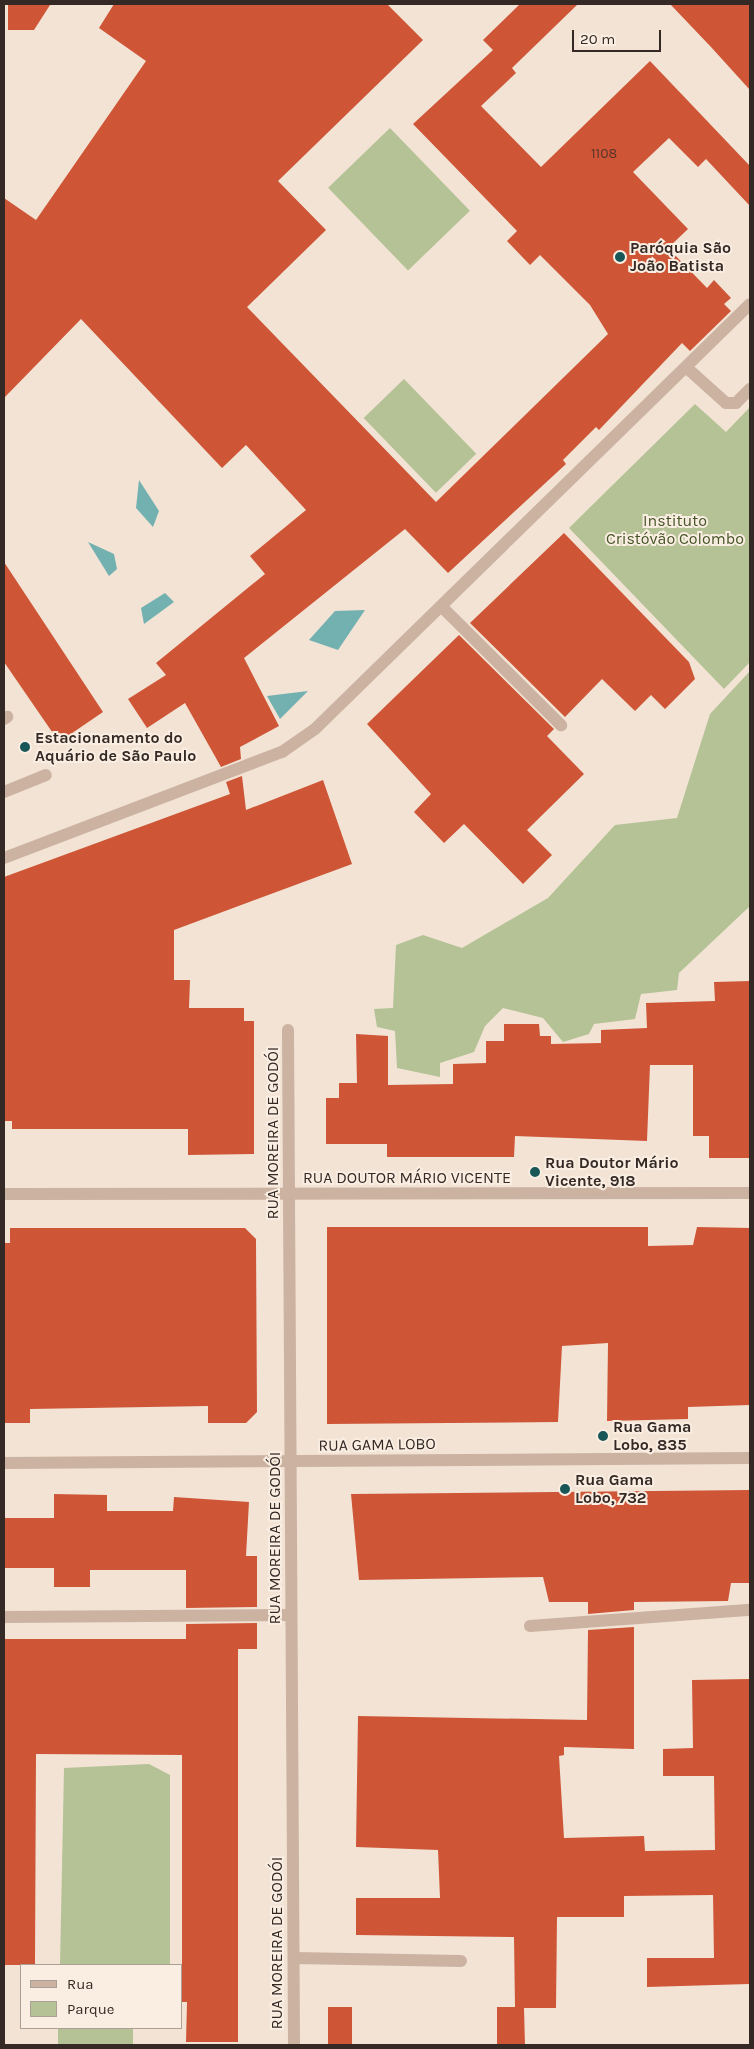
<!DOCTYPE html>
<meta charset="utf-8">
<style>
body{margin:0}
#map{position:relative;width:754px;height:2049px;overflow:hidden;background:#f2e3d5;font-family:Karla,sans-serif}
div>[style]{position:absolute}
.green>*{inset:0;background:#b4c295;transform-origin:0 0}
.water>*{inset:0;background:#73b1b1}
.building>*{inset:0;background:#ce5637;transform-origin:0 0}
.minor>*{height:12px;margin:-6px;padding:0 6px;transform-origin:6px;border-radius:6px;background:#cbb2a1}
.dots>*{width:14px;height:14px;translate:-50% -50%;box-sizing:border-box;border:2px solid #faeee2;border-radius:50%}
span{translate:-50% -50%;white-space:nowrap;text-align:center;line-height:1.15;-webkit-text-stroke:4px #faeee2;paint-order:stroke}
.number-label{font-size:14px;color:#5a3429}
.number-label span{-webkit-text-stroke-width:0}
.poi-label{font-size:16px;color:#342924;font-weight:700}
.left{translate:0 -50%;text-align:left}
.park-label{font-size:16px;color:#455427}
.street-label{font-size:16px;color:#342924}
.frame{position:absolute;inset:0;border:5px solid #342924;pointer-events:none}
.legend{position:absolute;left:20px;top:1964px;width:162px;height:65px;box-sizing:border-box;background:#faeee2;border:1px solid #ab9f96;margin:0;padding:6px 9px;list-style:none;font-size:15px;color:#342924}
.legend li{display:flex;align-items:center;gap:10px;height:25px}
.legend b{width:25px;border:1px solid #ab9f96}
.scale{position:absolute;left:572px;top:30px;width:89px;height:22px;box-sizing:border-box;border:2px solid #342924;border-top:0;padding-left:6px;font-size:15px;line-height:18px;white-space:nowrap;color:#342924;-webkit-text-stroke:4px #faeee2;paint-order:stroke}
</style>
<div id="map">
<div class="green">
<i style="left:390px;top:128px;width:115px;height:86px;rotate:46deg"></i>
<i style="left:404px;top:379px;width:104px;height:56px;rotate:46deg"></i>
<i style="clip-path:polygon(695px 404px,726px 432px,750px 407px,750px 662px,724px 689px,569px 528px)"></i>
<i style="clip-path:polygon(750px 671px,750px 906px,679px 973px,677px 990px,641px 994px,635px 1019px,594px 1024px,589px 1034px,563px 1042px,543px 1018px,503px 1008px,485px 1026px,474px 1052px,440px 1063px,440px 1077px,397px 1068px,395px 1031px,377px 1027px,374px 1009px,393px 1008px,396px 945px,423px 935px,462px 948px,548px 898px,615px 825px,677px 818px,710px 714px)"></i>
<i style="clip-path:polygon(149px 1764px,170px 1775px,170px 1965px,60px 1965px,64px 1768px)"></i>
<i style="left:58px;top:2028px;width:75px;height:17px"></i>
</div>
<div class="water">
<i style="clip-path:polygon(139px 480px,159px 511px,153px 527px,136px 508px)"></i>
<i style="clip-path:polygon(88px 542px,114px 554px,117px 569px,109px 576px)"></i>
<i style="clip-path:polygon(165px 593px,174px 602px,144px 624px,141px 608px)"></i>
<i style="clip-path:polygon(365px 610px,338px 650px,309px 640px,335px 611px)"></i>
<i style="clip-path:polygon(308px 691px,280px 719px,267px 696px)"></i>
</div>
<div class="building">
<i style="clip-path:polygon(114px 4px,387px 4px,423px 40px,278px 181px,326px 230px,247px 307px,436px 502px,608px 334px,590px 305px,540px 255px,530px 265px,507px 241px,517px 231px,413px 124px,493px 50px,483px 40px,520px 4px,578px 4px,512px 68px,516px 73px,481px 106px,541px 167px,650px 61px,750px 166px,750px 206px,706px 159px,698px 167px,669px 138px,633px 172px,688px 229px,668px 248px,707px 288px,714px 280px,731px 298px,724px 304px,731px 311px,690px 351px,682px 343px,599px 430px,596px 427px,563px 460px,566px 464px,448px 573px,405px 529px,244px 658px,279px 726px,240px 747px,241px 759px,221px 767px,185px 703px,147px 728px,128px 699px,166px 675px,156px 663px,265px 574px,250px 556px,306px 510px,246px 445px,222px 468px,81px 319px,4px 398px,4px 198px,36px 220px,146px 61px,99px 28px)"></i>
<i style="clip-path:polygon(670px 4px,750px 4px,750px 90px,711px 47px)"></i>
<i style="clip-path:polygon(8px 5px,50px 5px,34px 30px,8px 30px)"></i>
<i style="clip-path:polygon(564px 533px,689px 662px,695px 679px,665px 709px,651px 695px,635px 711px,602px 679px,565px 717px,470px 623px)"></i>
<i style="clip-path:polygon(4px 562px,103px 712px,59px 742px,4px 662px)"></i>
<i style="clip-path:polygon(459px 635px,554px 729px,547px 736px,584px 774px,527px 830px,552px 855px,523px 884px,464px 824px,444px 843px,414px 812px,431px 794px,367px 724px)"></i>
<i style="clip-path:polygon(242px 776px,246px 810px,323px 780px,352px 864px,174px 930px,174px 980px,190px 980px,189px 1008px,244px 1008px,244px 1021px,254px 1021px,254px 1154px,188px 1155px,188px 1129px,12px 1129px,12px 1121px,4px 1121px,4px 877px,230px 794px,226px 782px)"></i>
<i style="clip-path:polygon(750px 981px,750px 1158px,709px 1158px,709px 1136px,693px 1136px,693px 1065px,650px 1065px,647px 1141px,515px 1136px,514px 1157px,387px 1157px,387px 1144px,326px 1144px,326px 1098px,339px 1098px,339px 1083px,357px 1083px,356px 1034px,388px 1036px,388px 1085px,453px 1084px,453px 1064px,486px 1063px,486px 1041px,504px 1041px,504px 1024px,539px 1024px,540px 1036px,551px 1036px,551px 1044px,601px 1043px,601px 1030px,647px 1028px,646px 1003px,715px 1001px,714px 982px)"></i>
<i style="clip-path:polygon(327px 1227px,648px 1227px,648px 1246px,693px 1245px,697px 1227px,750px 1228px,750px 1405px,688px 1407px,688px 1419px,607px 1421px,608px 1343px,562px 1346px,558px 1422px,327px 1424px)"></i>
<i style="clip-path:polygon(10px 1228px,245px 1228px,256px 1239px,257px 1412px,246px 1423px,208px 1423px,208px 1406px,30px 1409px,30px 1423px,4px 1423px,4px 1243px,10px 1243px)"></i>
<i style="clip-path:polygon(750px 1490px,750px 1583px,731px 1583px,728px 1601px,634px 1602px,634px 1610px,588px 1614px,588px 1602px,549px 1602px,543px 1577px,359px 1580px,351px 1494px)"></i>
<i style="clip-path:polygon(54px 1494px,107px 1495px,107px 1511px,173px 1511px,174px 1497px,249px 1502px,246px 1556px,257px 1556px,257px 1607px,186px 1608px,186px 1570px,90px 1570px,90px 1587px,54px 1587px,54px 1568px,4px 1568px,4px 1518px,54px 1518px)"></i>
<i style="clip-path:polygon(257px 1623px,257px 1649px,238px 1649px,238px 2042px,186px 2042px,187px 2002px,182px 2002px,182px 1755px,36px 1754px,35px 1965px,4px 1965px,4px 1639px,186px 1639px,186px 1624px)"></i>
<i style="clip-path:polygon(634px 1627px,634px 1749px,564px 1747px,564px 1755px,559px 1756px,564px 1838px,644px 1836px,645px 1851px,715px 1850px,714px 1776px,663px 1776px,663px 1749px,693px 1748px,692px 1680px,750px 1679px,749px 1984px,647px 1987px,647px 1958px,714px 1958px,713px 1895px,624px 1896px,624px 1917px,557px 1917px,556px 2008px,524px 2008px,525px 2045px,497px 2045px,497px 2007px,515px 2007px,514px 1937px,356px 1935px,356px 1898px,440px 1898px,438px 1850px,356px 1847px,358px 1716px,587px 1720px,588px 1630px)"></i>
<i style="left:328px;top:2007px;width:24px;height:38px"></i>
</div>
<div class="minor">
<i style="left:687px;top:368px;width:52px;rotate:41.9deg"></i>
<i style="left:726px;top:403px;width:10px"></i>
<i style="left:736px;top:403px;width:20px;rotate:-45deg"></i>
<i style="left:442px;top:607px;width:168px;rotate:44.8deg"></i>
<i style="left:4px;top:719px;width:4px;rotate:-34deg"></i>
<i style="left:4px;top:792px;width:45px;rotate:-22deg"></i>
<i style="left:4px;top:858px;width:298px;rotate:-20.9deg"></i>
<i style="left:282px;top:752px;width:40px;rotate:-34.9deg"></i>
<i style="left:315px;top:729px;width:608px;rotate:-44.33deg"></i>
<i style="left:288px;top:1030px;width:1015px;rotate:89.66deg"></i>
<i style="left:4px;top:1194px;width:746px;rotate:-0.08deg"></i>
<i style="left:4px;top:1463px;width:746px;rotate:-0.38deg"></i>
<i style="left:4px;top:1617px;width:287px;rotate:-0.4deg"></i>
<i style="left:530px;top:1626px;width:221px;rotate:-4.2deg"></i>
<i style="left:294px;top:1958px;width:167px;rotate:1deg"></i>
</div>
<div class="dots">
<i style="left:620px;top:257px;background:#185658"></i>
<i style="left:25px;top:747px;background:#185658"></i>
<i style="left:535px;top:1172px;background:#185658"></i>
<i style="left:603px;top:1436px;background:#185658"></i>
<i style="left:565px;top:1489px;background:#185658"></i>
</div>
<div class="number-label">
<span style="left:604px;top:154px">1108</span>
</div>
<div class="poi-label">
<span class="left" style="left:630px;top:257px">Paróquia São<br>João Batista</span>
<span class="left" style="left:35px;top:747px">Estacionamento do<br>Aquário de São Paulo</span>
<span class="left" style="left:545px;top:1172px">Rua Doutor Mário<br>Vicente, 918</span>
<span class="left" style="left:613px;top:1436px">Rua Gama<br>Lobo, 835</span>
<span class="left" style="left:575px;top:1489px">Rua Gama<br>Lobo, 732</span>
</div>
<div class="park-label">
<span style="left:675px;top:530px">Instituto<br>Cristóvão Colombo</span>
</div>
<div class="street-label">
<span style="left:273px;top:1133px;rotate:-90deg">RUA MOREIRA DE GODÓI</span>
<span style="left:407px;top:1178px">RUA DOUTOR MÁRIO VICENTE</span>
<span style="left:377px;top:1445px;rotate:-1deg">RUA GAMA LOBO</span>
<span style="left:275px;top:1538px;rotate:-90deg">RUA MOREIRA DE GODÓI</span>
<span style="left:277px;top:1943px;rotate:-90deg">RUA MOREIRA DE GODÓI</span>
</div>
<div class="frame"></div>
<ul class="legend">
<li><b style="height:6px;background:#cbb2a1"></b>Rua</li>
<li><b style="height:14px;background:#b4c295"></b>Parque</li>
</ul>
<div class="scale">20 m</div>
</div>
